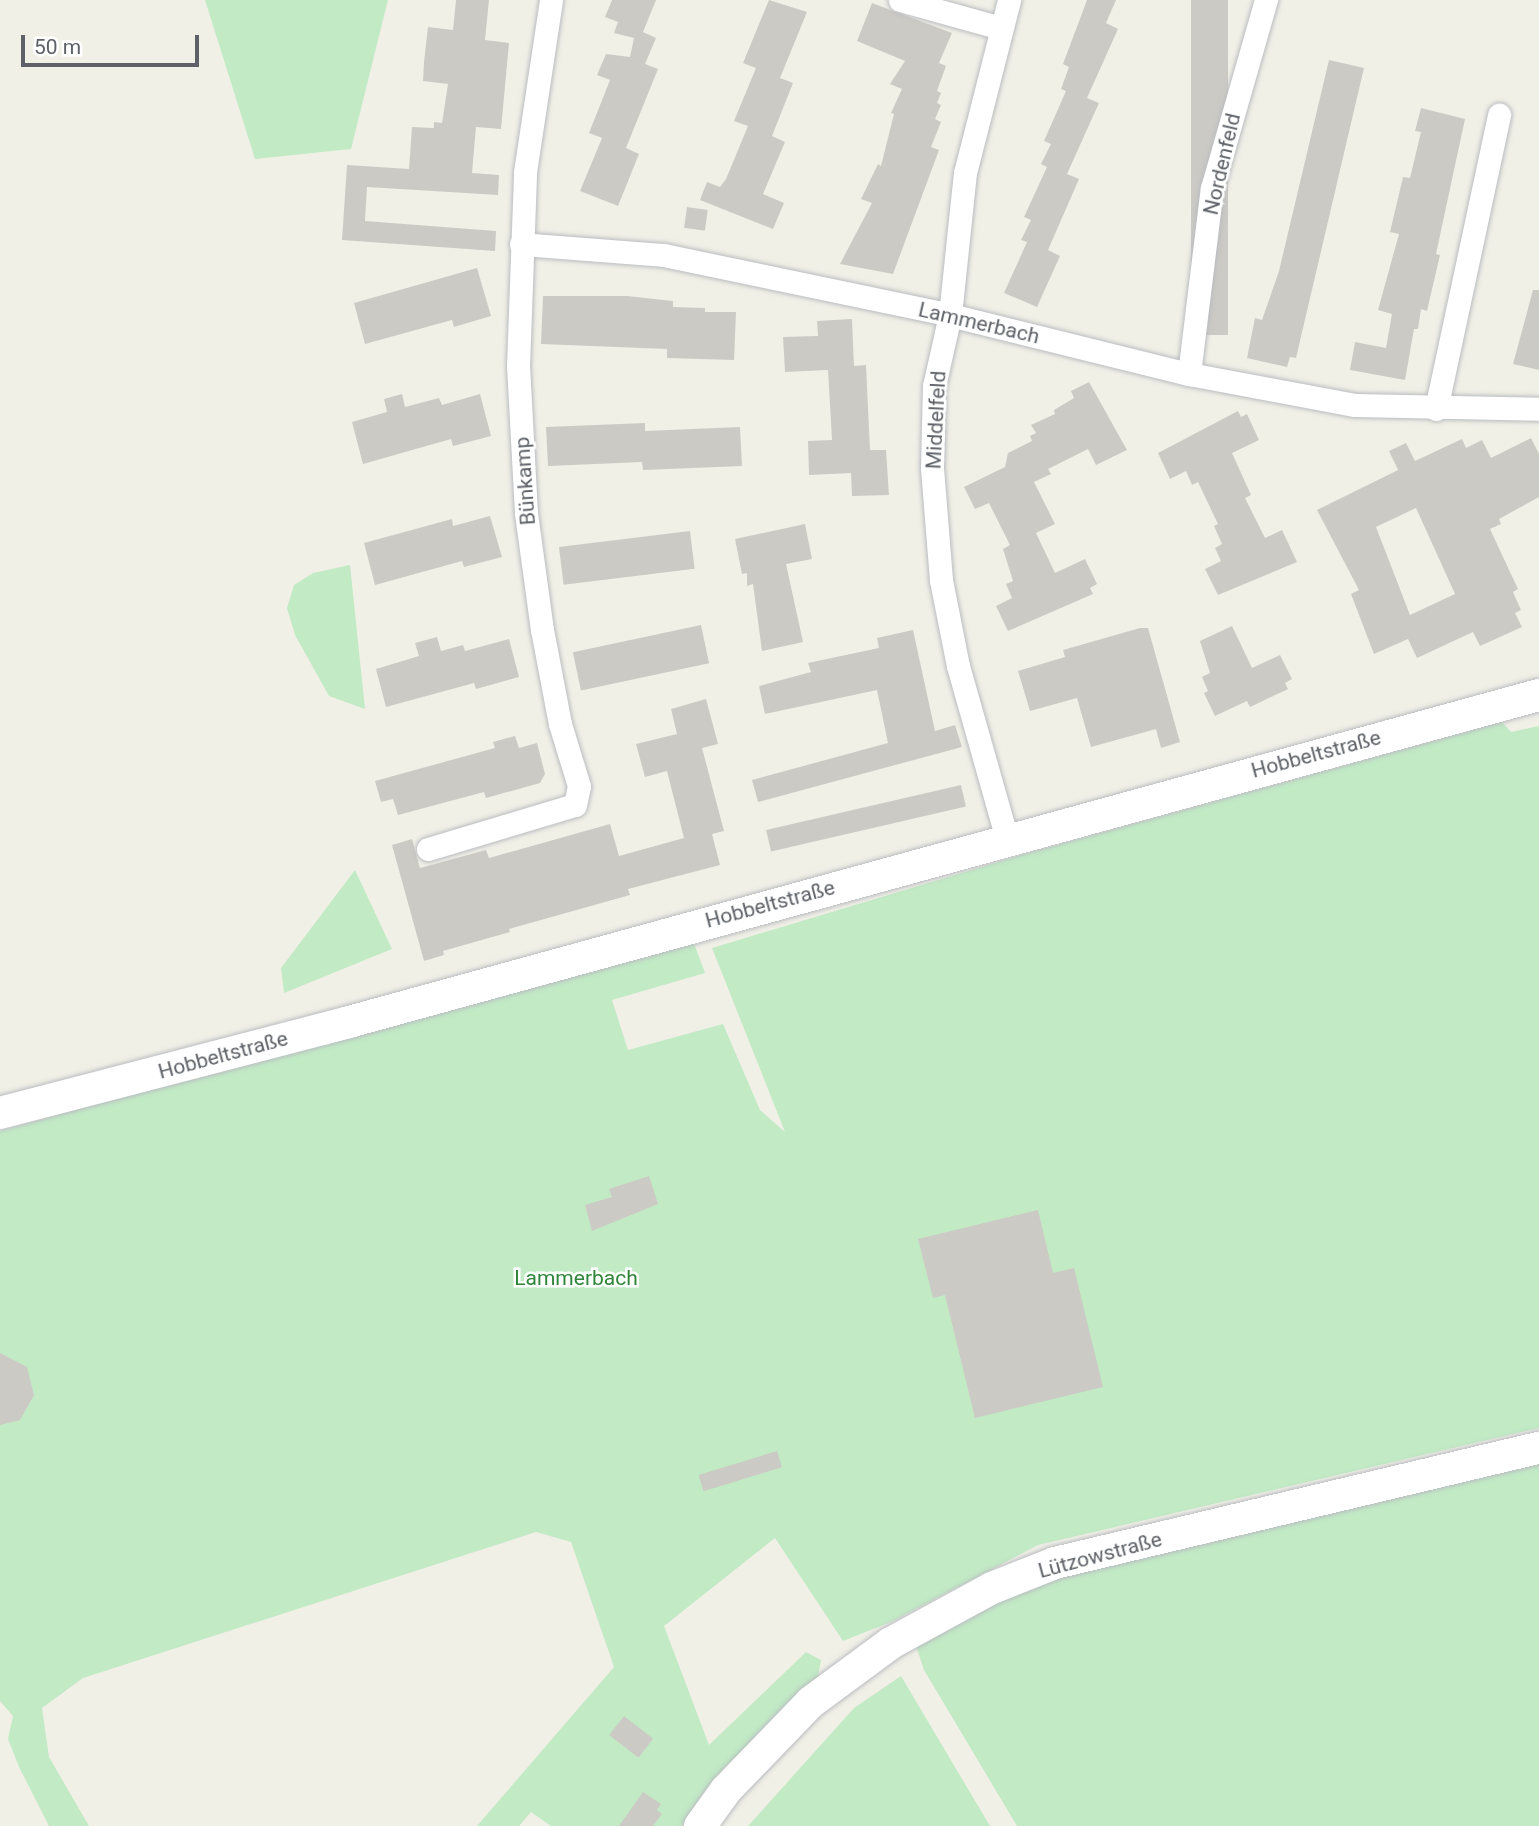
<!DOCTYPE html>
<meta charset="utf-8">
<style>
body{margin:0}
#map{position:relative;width:1539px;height:1826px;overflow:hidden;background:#f1f0e7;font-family:Roboto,sans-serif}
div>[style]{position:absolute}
.green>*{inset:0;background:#c2eac5}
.building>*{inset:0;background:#cccac4;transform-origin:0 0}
.roads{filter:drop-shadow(0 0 2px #b9bcc1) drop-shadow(0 0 2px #b9bcc1)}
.street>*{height:23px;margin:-11.5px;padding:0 11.5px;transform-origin:11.5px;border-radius:11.5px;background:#fff}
.secondary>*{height:32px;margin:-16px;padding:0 16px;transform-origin:16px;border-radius:16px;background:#fff}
span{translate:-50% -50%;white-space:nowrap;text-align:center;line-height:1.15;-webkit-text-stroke:5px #fff;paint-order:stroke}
.street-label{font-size:21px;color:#5e6268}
.park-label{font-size:21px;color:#2f863a}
.scale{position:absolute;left:21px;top:35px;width:178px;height:32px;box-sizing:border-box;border:4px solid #5e6268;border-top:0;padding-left:9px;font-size:21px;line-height:24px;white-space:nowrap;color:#5e6268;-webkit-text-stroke:5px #fff;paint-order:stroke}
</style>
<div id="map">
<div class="green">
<i style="clip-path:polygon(205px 0,388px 0,351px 149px,255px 159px)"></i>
<i style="clip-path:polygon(350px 565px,365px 709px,329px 696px,295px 635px,287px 608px,294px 585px,313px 573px)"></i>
<i style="clip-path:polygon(1502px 722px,1511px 732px,1539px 726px,1539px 1428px,1038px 1545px,891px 1622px,843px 1641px,775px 1538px,664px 1626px,709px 1745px,806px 1652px,821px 1660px,817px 1682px,726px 1766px,682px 1826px,551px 1826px,531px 1812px,519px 1826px,477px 1826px,614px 1667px,571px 1542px,536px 1532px,83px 1678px,42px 1708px,49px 1757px,89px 1826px,49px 1826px,19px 1767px,8px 1739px,13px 1716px,0 1701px,0 1131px,692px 938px,705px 973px,612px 1000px,628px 1050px,723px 1024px,760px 1110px,785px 1132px,712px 948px,1021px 855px)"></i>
<i style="clip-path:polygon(355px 870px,392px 949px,284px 993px,281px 968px)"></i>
<i style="clip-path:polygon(1539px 1461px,1539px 1826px,1017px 1826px,924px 1670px,916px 1646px,998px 1599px,1062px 1575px)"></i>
<i style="clip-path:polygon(901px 1676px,990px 1826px,748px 1826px,854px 1708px)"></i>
</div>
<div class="building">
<i style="clip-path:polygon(456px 0,489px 0,485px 40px,509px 43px,501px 129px,476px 127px,472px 173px,499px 175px,498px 195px,367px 187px,365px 221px,496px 231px,495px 251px,342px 240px,347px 165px,409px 169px,412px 127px,434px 128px,434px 122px,442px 123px,448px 84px,423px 81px,424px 62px,428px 27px,453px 30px)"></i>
<i style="clip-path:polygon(612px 0,656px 0,643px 32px,656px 38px,645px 64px,658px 69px,626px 148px,639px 154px,618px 206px,580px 191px,602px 138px,589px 133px,610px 80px,597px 75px,606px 54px,630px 57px,634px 38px,614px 33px,618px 22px,605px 17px)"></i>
<i style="clip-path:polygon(769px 0,807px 12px,780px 78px,793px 83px,772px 136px,785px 142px,763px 194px,784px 203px,773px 229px,700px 200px,707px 182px,720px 187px,726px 179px,748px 126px,734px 121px,756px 68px,743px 63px)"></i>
<i style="clip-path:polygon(1087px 0,1116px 0,1106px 23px,1118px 29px,1087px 98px,1099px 103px,1067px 174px,1079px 179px,1048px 250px,1060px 256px,1037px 307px,1004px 293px,1027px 242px,1021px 240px,1031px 220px,1024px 217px,1047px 167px,1041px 164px,1051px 144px,1044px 141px,1066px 91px,1061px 89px,1069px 67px,1063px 64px)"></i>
<i style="left:1191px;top:0;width:37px;height:335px"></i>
<i style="clip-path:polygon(872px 3px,952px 33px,939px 63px,946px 66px,937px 91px,941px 93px,937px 103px,941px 105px,935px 119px,941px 122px,931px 147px,939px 150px,893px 274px,840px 264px,872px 203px,861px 199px,878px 164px,881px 166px,894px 114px,891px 113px,902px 89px,890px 84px,905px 61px,857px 41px)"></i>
<i style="clip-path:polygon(1329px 60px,1364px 68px,1296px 358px,1290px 357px,1287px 367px,1247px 358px,1255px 318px,1262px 320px,1279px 271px)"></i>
<i style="clip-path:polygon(1421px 108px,1465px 119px,1436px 254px,1440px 255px,1427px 311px,1421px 309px,1418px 329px,1414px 329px,1405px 380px,1350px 370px,1355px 342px,1386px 348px,1392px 314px,1378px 310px,1399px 234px,1390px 232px,1403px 177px,1410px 178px,1421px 132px,1415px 131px)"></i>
<i style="left:687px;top:207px;width:21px;height:21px;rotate:8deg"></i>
<i style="clip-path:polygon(477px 268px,491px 316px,454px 327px,452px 320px,365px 344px,354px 303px)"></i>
<i style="clip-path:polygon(1533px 290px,1539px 290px,1539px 370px,1513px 364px)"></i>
<i style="clip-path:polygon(543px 296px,627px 296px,673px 301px,673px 307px,705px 308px,705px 312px,736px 312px,734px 360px,667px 358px,667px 349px,541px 344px)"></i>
<i style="clip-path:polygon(852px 319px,854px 366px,866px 365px,870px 450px,886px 450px,889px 495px,852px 496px,851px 473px,809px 475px,808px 441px,832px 440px,828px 370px,785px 372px,783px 337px,818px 336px,817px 321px)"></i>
<i style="clip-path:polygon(1089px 382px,1127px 450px,1096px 465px,1088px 449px,1048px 469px,1051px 474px,1034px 482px,1055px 524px,1036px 533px,1055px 573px,1085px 559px,1097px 584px,1090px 588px,1093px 594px,1008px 631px,996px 606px,1012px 598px,1006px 584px,1013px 581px,1003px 549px,1010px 545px,989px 503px,975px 509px,964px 487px,1005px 467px,1008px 453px,1032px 441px,1030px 436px,1036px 433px,1031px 425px,1055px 414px,1054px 410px,1074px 398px,1071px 391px)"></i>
<i style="clip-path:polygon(402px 394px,405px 407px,439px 398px,442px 405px,480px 394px,491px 436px,453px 446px,451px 439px,363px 464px,352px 422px,387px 412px,384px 399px)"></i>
<i style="clip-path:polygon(1238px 411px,1241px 417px,1247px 414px,1259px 440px,1232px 453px,1251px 495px,1245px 498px,1265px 538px,1282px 530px,1297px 562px,1218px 595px,1205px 569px,1221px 561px,1215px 548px,1222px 544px,1214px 526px,1218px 524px,1198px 482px,1192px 485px,1186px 471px,1170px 479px,1158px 453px)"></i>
<i style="clip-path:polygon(645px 423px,645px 431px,740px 427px,742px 466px,643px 470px,642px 462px,548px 466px,546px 427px)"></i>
<i style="clip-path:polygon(evenodd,1531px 438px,1539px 454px,1539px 497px,1499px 519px,1501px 524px,1490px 529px,1518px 589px,1513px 592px,1521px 610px,1515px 613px,1522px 627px,1480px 646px,1473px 632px,1417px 658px,1408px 639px,1374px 654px,1351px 594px,1359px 590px,1317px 510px,1398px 470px,1389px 451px,1406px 443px,1415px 461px,1462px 439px,1466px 448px,1482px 440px,1491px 458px,1531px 438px,1416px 508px,1455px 594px,1410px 615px,1376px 527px,1416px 508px)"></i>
<i style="clip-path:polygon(490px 516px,502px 557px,464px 567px,462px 561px,375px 585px,364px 543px,452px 519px,453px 526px)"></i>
<i style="clip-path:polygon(805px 524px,812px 559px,786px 564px,803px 642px,762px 651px,753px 584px,747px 586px,747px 573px,742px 574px,735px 539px)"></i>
<i style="left:690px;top:531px;width:38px;height:132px;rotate:83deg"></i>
<i style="left:701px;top:625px;width:39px;height:131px;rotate:78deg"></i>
<i style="clip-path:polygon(1232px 626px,1252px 668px,1280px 655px,1292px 679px,1285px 683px,1288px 689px,1250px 707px,1247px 701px,1215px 716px,1204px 693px,1208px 691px,1202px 677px,1210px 673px,1200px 641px)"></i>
<i style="clip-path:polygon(1140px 628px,1148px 628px,1180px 742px,1161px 748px,1156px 729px,1091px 747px,1077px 698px,1030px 711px,1018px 671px,1065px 657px,1063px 650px)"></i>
<i style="clip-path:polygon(913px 630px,935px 731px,955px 725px,962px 747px,758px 802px,752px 780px,888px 743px,877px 690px,765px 714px,759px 686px,811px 672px,808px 663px,879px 648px,877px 638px)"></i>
<i style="clip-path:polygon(437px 637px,441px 651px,463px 645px,465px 651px,509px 639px,519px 677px,476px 689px,474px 683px,386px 707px,376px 669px,419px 656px,415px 643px)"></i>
<i style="clip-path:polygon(706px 699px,718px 744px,702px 748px,724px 831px,712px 834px,720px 865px,628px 889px,630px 895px,509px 929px,510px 932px,443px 951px,444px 955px,424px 961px,392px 845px,412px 839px,420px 868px,486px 850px,489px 858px,610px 824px,619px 856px,684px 838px,667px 771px,645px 777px,636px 744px,677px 734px,671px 709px)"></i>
<i style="clip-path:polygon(515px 736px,519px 748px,537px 743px,545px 774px,540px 783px,486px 798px,484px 792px,398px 815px,393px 799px,381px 802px,375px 781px,495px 748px,493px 742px)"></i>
<i style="left:961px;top:785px;width:22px;height:200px;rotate:77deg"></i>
<i style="clip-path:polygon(649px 1176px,658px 1204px,592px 1231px,585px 1205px,612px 1197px,609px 1189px)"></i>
<i style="clip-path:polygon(1038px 1210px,1053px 1273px,1074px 1268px,1103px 1387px,975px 1418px,945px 1295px,933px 1298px,918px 1239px)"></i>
<i style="clip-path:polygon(0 1353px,27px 1367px,34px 1395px,20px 1420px,0 1425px)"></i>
<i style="left:777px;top:1451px;width:17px;height:82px;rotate:73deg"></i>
<i style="left:624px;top:1716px;width:37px;height:24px;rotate:38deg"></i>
<i style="clip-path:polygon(643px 1792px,661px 1804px,657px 1810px,662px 1814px,653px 1826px,619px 1826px)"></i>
</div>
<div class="roads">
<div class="street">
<i style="left:900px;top:0;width:105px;rotate:15.5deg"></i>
<i style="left:521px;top:244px;width:143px;rotate:4.4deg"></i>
<i style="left:664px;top:255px;width:292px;rotate:11.8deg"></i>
<i style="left:950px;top:315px;width:246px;rotate:13.9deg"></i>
<i style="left:1189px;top:374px;width:169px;rotate:10.6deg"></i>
<i style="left:1355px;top:405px;width:184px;rotate:1.2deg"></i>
<i style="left:1189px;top:374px;width:187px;rotate:-83deg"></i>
<i style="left:1212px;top:188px;width:196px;rotate:-74deg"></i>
<i style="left:1436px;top:409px;width:301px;rotate:-77.9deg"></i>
<i style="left:1007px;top:839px;width:180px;rotate:-105.8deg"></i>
<i style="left:958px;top:666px;width:88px;rotate:-101.2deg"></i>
<i style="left:941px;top:580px;width:113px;rotate:-94.6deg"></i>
<i style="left:932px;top:467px;width:81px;rotate:-88.6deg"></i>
<i style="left:934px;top:386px;width:73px;rotate:-77.3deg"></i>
<i style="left:950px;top:315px;width:143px;rotate:-84deg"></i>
<i style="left:965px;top:173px;width:179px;rotate:-75.7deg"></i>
<i style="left:428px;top:849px;width:153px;rotate:-16.7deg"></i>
<i style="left:575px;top:805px;width:19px;rotate:-78deg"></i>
<i style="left:579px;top:786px;width:65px;rotate:-107deg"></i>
<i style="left:560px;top:724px;width:96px;rotate:-100.8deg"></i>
<i style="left:542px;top:630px;width:118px;rotate:-97.8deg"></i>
<i style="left:526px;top:513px;width:147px;rotate:-93.1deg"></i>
<i style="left:518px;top:366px;width:194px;rotate:-87.9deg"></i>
<i style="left:525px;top:172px;width:174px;rotate:-81.4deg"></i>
</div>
<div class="secondary">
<i style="left:0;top:1113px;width:361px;rotate:-14.6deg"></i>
<i style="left:349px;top:1022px;width:1234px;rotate:-15.37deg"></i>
<i style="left:700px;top:1826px;width:44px;rotate:-54.2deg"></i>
<i style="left:726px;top:1790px;width:122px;rotate:-46deg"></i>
<i style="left:811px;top:1702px;width:99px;rotate:-36.4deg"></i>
<i style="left:891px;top:1643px;width:115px;rotate:-28.6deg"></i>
<i style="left:992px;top:1588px;width:68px;rotate:-21.6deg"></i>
<i style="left:1055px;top:1563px;width:497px;rotate:-13.4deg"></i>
</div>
</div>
<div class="street-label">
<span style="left:1222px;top:164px;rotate:-77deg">Nordenfeld</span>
<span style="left:979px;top:323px;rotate:13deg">Lammerbach</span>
<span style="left:936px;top:420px;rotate:-87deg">Middelfeld</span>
<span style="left:525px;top:481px;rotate:-94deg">Bünkamp</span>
<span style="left:1316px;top:754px;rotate:-15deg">Hobbeltstraße</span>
<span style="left:770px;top:904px;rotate:-15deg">Hobbeltstraße</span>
<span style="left:223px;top:1055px;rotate:-15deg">Hobbeltstraße</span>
<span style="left:1100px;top:1555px;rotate:-15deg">Lützowstraße</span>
</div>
<div class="park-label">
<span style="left:576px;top:1278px">Lammerbach</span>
</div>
<div class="scale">50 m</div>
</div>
